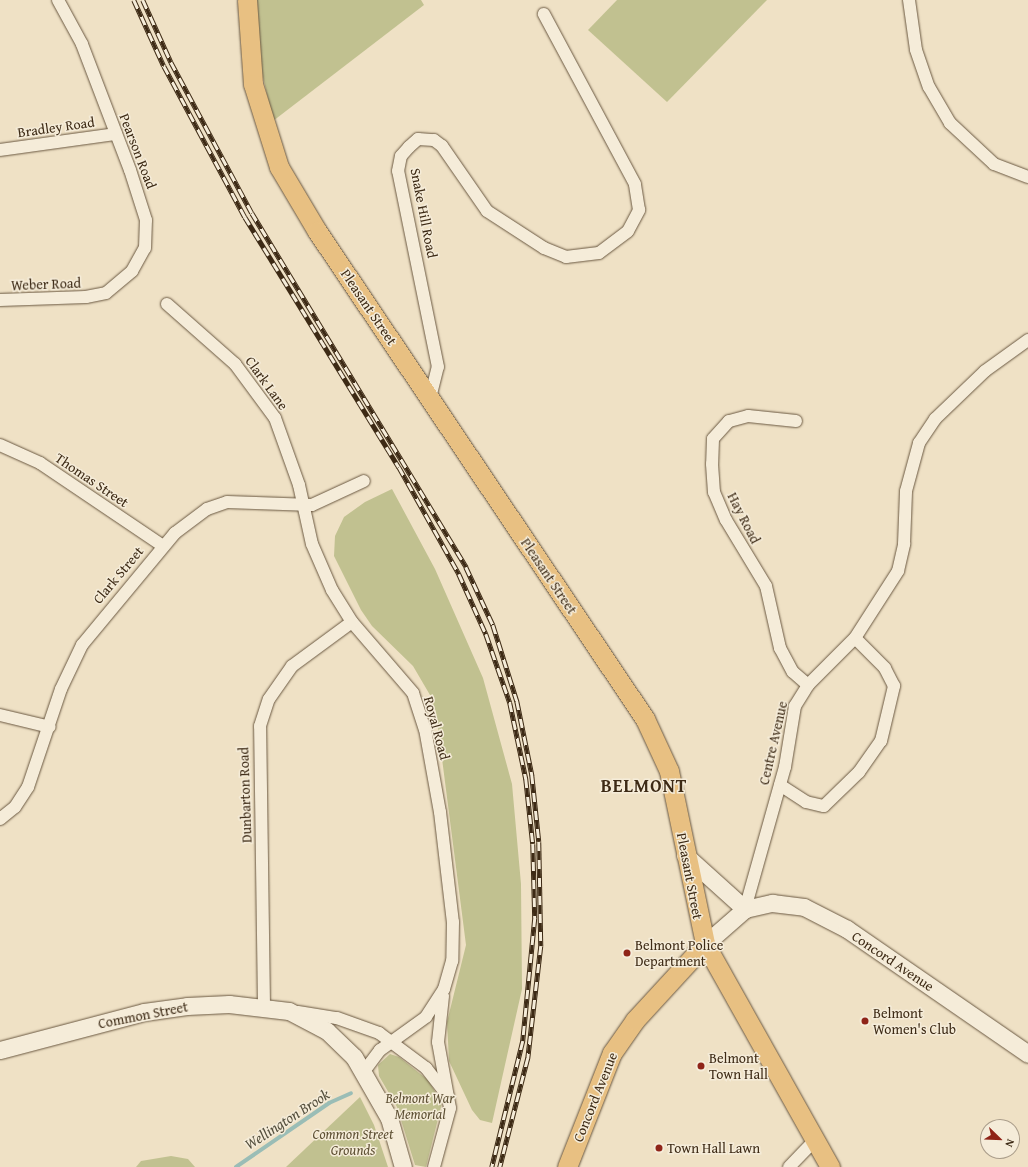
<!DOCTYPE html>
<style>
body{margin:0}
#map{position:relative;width:1028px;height:1167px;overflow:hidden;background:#efe1c5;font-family:"Gentium Book Plus",serif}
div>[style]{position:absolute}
.green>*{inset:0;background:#c1c190}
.stream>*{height:4px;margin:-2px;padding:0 2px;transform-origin:2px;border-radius:2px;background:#9abdb6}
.roads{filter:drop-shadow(0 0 1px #6a5841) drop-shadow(0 0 1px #6a5841)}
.minor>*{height:12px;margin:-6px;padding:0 6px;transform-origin:6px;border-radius:6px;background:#f5ecd9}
.secondary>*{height:17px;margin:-8.5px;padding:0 8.5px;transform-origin:8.5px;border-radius:8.5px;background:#f5ecd9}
.primary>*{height:19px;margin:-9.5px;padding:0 9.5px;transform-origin:9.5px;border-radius:9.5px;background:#e8c082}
.rail>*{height:4.5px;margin-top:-2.25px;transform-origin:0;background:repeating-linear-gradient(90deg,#f5ecd9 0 9px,#3d2a15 0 18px);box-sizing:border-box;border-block:1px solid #3d2a15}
.dots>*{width:11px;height:11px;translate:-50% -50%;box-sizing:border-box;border:2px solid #f5ecd9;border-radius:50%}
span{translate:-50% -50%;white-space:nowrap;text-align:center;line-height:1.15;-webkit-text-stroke:3px #f5ecd9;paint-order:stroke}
.street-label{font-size:14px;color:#3d2a15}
.poi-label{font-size:14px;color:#3d2a15}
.left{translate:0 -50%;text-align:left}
.park-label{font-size:14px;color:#5e5034;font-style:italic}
.water-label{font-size:15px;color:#544f3d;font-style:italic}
.district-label{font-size:18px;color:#3d2a15;font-weight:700;letter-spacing:1px}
.north{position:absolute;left:980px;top:1119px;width:40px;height:40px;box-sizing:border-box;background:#f5ecd9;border:1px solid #ab9e8b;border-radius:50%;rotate:113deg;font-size:11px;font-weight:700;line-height:16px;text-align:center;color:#3d2a15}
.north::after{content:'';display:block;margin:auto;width:14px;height:18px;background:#8f2418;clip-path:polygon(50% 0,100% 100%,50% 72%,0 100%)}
</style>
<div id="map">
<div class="green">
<i style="clip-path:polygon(257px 0,421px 0,424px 5px,273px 121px,261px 68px)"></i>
<i style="clip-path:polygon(617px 0,767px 0,667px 102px,588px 30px)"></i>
<i style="clip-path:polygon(392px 489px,435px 569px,483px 678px,512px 784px,521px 884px,522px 989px,492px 1123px,480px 1120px,472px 1110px,449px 1061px,447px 1022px,466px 945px,436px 712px,430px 695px,413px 666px,372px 626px,361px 610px,334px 556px,335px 536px,344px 517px,365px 502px)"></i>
<i style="clip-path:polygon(390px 1054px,399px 1057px,428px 1080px,442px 1103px,426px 1167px,415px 1165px,397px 1107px,379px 1076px,378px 1065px)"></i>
<i style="clip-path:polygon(360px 1097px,374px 1125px,388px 1167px,286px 1167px)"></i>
<i style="clip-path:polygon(171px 1156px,188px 1159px,195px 1167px,136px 1167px,141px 1161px)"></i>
</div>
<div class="stream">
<i style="left:236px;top:1167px;width:113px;rotate:-34.5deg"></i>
<i style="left:329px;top:1103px;width:24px;rotate:-24deg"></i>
</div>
<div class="roads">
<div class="minor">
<i style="left:909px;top:0;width:50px;rotate:82deg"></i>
<i style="left:916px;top:50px;width:39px;rotate:71deg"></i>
<i style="left:929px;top:87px;width:42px;rotate:59.7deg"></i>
<i style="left:950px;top:123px;width:60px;rotate:43deg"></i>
<i style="left:994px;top:164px;width:36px;rotate:21deg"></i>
<i style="left:0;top:150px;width:117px;rotate:-7.9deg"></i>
<i style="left:0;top:300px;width:86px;rotate:-2deg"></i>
<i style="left:86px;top:297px;width:20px;rotate:-11deg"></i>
<i style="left:106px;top:293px;width:34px;rotate:-40deg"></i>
<i style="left:132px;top:271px;width:26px;rotate:-61deg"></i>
<i style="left:145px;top:248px;width:28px;rotate:-88deg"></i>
<i style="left:146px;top:220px;width:52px;rotate:-107.7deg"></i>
<i style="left:130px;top:170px;width:135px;rotate:-110.9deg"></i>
<i style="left:82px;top:44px;width:50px;rotate:-118.6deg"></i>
<i style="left:167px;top:304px;width:91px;rotate:41.4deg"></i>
<i style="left:235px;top:364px;width:67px;rotate:53.5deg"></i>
<i style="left:275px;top:418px;width:71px;rotate:70.3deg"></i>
<i style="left:299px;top:485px;width:60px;rotate:77.6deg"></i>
<i style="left:312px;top:544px;width:50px;rotate:66.5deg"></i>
<i style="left:332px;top:590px;width:38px;rotate:58deg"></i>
<i style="left:352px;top:622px;width:94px;rotate:49.3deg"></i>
<i style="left:413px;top:693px;width:38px;rotate:72deg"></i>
<i style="left:425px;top:729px;width:84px;rotate:79.8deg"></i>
<i style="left:440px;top:812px;width:111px;rotate:83.3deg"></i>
<i style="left:453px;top:922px;width:39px;rotate:91deg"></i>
<i style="left:452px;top:961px;width:29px;rotate:106deg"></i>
<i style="left:444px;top:989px;width:33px;rotate:123deg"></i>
<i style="left:426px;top:1017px;width:57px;rotate:144.3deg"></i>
<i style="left:380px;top:1050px;width:26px;rotate:127deg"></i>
<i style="left:430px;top:398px;width:32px;rotate:-76deg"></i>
<i style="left:438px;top:367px;width:200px;rotate:-101.5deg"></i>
<i style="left:398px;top:171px;width:15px;rotate:-79deg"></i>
<i style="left:401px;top:156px;width:12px;rotate:-48deg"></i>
<i style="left:409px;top:147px;width:12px;rotate:-42deg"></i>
<i style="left:418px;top:139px;width:16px;rotate:4deg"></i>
<i style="left:434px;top:140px;width:10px;rotate:37deg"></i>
<i style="left:442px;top:146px;width:79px;rotate:55.3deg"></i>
<i style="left:487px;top:211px;width:68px;rotate:33deg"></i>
<i style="left:544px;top:248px;width:24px;rotate:22deg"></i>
<i style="left:566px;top:257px;width:33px;rotate:-7deg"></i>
<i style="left:599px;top:253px;width:36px;rotate:-37deg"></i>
<i style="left:628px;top:231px;width:24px;rotate:-62deg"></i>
<i style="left:639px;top:210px;width:26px;rotate:-99deg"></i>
<i style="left:635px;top:184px;width:193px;rotate:-118.2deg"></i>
<i style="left:796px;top:421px;width:48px;rotate:-174.1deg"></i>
<i style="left:748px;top:416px;width:20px;rotate:165deg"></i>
<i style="left:729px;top:421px;width:24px;rotate:132deg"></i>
<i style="left:713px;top:439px;width:25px;rotate:92deg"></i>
<i style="left:712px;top:464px;width:28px;rotate:86deg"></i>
<i style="left:714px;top:492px;width:30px;rotate:67deg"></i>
<i style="left:726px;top:520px;width:77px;rotate:58.8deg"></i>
<i style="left:766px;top:586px;width:64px;rotate:77.3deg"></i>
<i style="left:780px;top:648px;width:27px;rotate:62deg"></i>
<i style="left:793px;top:672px;width:20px;rotate:41deg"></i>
<i style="left:0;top:445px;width:44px;rotate:24.2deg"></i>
<i style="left:40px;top:463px;width:148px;rotate:34deg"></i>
<i style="left:0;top:715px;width:51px;rotate:13.5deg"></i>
<i style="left:780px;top:785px;width:31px;rotate:33deg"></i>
<i style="left:806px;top:802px;width:18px;rotate:13deg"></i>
<i style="left:824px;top:806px;width:49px;rotate:-44.2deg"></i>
<i style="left:859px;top:772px;width:38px;rotate:-55deg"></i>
<i style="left:881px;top:741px;width:57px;rotate:-76.7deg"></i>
<i style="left:894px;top:686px;width:20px;rotate:-117deg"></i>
<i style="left:885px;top:668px;width:42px;rotate:-135deg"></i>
<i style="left:0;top:819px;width:19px;rotate:-39deg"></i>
<i style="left:15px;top:807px;width:24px;rotate:-57deg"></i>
<i style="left:28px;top:787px;width:103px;rotate:-71.4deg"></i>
<i style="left:61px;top:689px;width:49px;rotate:-64.5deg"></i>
<i style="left:82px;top:645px;width:146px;rotate:-50.3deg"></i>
<i style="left:175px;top:533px;width:40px;rotate:-37deg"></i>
<i style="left:207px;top:509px;width:21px;rotate:-19deg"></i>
<i style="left:227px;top:502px;width:85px;rotate:2deg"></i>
<i style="left:312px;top:505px;width:57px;rotate:-24.8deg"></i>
<i style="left:745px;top:909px;width:148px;rotate:-74.3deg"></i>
<i style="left:785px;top:767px;width:62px;rotate:-80.7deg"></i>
<i style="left:795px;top:706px;width:25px;rotate:-58deg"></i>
<i style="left:808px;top:685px;width:66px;rotate:-45deg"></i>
<i style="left:855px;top:638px;width:80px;rotate:-57.3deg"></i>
<i style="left:898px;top:571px;width:28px;rotate:-77deg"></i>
<i style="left:904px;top:544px;width:53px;rotate:-87.8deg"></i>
<i style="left:906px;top:491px;width:50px;rotate:-74.8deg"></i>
<i style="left:919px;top:443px;width:29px;rotate:-56deg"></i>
<i style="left:935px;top:419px;width:69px;rotate:-43.8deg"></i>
<i style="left:985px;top:371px;width:53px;rotate:-35.8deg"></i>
<i style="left:264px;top:1006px;width:280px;rotate:-90.8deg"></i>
<i style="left:260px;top:726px;width:28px;rotate:-72deg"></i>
<i style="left:269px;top:699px;width:40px;rotate:-55.1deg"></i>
<i style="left:292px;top:666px;width:74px;rotate:-36.3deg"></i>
<i style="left:298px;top:1012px;width:39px;rotate:9deg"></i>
<i style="left:337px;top:1018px;width:45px;rotate:19.7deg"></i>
<i style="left:379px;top:1033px;width:59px;rotate:36.7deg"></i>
<i style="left:426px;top:1068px;width:36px;rotate:52deg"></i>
<i style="left:434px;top:1167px;width:61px;rotate:-74.8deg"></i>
<i style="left:450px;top:1108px;width:67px;rotate:-100.3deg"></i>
<i style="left:438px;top:1042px;width:46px;rotate:-83.8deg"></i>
<i style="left:789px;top:1167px;width:36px;rotate:-46deg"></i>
</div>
<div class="secondary">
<i style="left:685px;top:855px;width:81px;rotate:42deg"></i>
<i style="left:705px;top:944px;width:53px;rotate:-41.2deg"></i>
<i style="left:745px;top:909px;width:28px;rotate:-13deg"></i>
<i style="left:772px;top:903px;width:32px;rotate:7deg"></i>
<i style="left:804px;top:907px;width:48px;rotate:27.1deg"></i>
<i style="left:847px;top:929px;width:220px;rotate:34.6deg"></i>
<i style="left:0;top:1050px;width:149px;rotate:-14.8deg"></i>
<i style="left:144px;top:1012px;width:43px;rotate:-7.9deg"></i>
<i style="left:187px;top:1006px;width:42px;rotate:-2.7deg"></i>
<i style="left:229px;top:1004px;width:60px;rotate:6.7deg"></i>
<i style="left:289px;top:1011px;width:43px;rotate:27.8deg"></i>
<i style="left:327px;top:1031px;width:37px;rotate:44deg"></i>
<i style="left:354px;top:1057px;width:70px;rotate:60.2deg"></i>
<i style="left:389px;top:1118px;width:51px;rotate:74.1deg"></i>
</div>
<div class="primary">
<i style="left:247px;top:0;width:84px;rotate:85.9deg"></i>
<i style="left:253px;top:84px;width:87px;rotate:72.6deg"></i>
<i style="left:279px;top:167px;width:74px;rotate:59.3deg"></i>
<i style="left:317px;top:231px;width:588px;rotate:56.09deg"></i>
<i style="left:645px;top:719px;width:57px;rotate:65.2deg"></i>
<i style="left:669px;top:771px;width:177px;rotate:78.2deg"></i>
<i style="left:705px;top:944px;width:256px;rotate:60.7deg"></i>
<i style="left:567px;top:1167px;width:123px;rotate:-68.5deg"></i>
<i style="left:612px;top:1053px;width:40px;rotate:-55.1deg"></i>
<i style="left:635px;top:1020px;width:103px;rotate:-47.4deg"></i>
</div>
</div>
<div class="rail">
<i style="left:134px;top:0;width:72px;rotate:65.6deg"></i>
<i style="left:164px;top:66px;width:171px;rotate:61.8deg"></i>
<i style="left:245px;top:217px;width:294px;rotate:58.4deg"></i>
<i style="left:399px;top:467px;width:123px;rotate:60.7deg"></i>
<i style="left:459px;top:574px;width:66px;rotate:65.8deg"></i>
<i style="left:486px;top:634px;width:73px;rotate:70.8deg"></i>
<i style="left:510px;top:703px;width:78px;rotate:78.1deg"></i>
<i style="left:526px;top:779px;width:65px;rotate:83.9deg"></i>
<i style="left:533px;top:844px;width:74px;rotate:88.5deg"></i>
<i style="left:535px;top:918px;width:124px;rotate:95.6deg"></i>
<i style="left:523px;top:1041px;width:130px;rotate:103.8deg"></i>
<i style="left:143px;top:0;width:68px;rotate:65.7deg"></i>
<i style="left:171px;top:62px;width:171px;rotate:61.8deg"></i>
<i style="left:252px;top:213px;width:414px;rotate:58.8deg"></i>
<i style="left:466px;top:567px;width:64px;rotate:65deg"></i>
<i style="left:493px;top:625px;width:80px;rotate:72.5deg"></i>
<i style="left:517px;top:701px;width:76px;rotate:78.5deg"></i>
<i style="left:532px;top:775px;width:67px;rotate:84deg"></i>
<i style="left:539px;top:842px;width:104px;rotate:88.9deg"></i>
<i style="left:541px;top:946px;width:113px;rotate:96.6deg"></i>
<i style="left:528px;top:1058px;width:113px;rotate:104.4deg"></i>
</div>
<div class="dots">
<i style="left:627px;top:953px;background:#8f2418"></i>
<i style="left:865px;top:1021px;background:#8f2418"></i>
<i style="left:701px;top:1066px;background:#8f2418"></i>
<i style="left:659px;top:1148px;background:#8f2418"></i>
</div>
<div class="street-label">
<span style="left:56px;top:127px;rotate:-8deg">Bradley Road</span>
<span style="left:138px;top:151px;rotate:69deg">Pearson Road</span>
<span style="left:424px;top:213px;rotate:79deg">Snake Hill Road</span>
<span style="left:46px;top:284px;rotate:-2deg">Weber Road</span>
<span style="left:369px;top:307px;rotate:56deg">Pleasant Street</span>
<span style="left:267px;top:383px;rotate:54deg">Clark Lane</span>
<span style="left:92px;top:480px;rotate:34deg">Thomas Street</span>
<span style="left:744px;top:518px;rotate:63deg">Hay Road</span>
<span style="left:118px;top:575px;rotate:-50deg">Clark Street</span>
<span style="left:549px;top:576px;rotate:56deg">Pleasant Street</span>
<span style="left:437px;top:728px;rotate:75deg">Royal Road</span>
<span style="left:773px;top:743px;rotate:-77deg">Centre Avenue</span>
<span style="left:245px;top:795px;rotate:-92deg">Dunbarton Road</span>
<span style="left:690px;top:876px;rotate:79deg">Pleasant Street</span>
<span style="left:893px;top:961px;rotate:34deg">Concord Avenue</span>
<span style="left:143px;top:1015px;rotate:-11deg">Common Street</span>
<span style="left:595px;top:1097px;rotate:-68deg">Concord Avenue</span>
</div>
<div class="poi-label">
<span class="left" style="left:635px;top:953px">Belmont Police<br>Department</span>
<span class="left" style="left:873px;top:1021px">Belmont<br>Women's Club</span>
<span class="left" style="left:709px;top:1066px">Belmont<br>Town Hall</span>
<span class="left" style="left:667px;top:1148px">Town Hall Lawn</span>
</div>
<div class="park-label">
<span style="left:420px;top:1106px">Belmont War<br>Memorial</span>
<span style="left:353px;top:1142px">Common Street<br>Grounds</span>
</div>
<div class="water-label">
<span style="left:287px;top:1119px;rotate:-33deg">Wellington Brook</span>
</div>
<div class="district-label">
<span style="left:644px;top:786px">BELMONT</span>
</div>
<div class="north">N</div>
</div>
